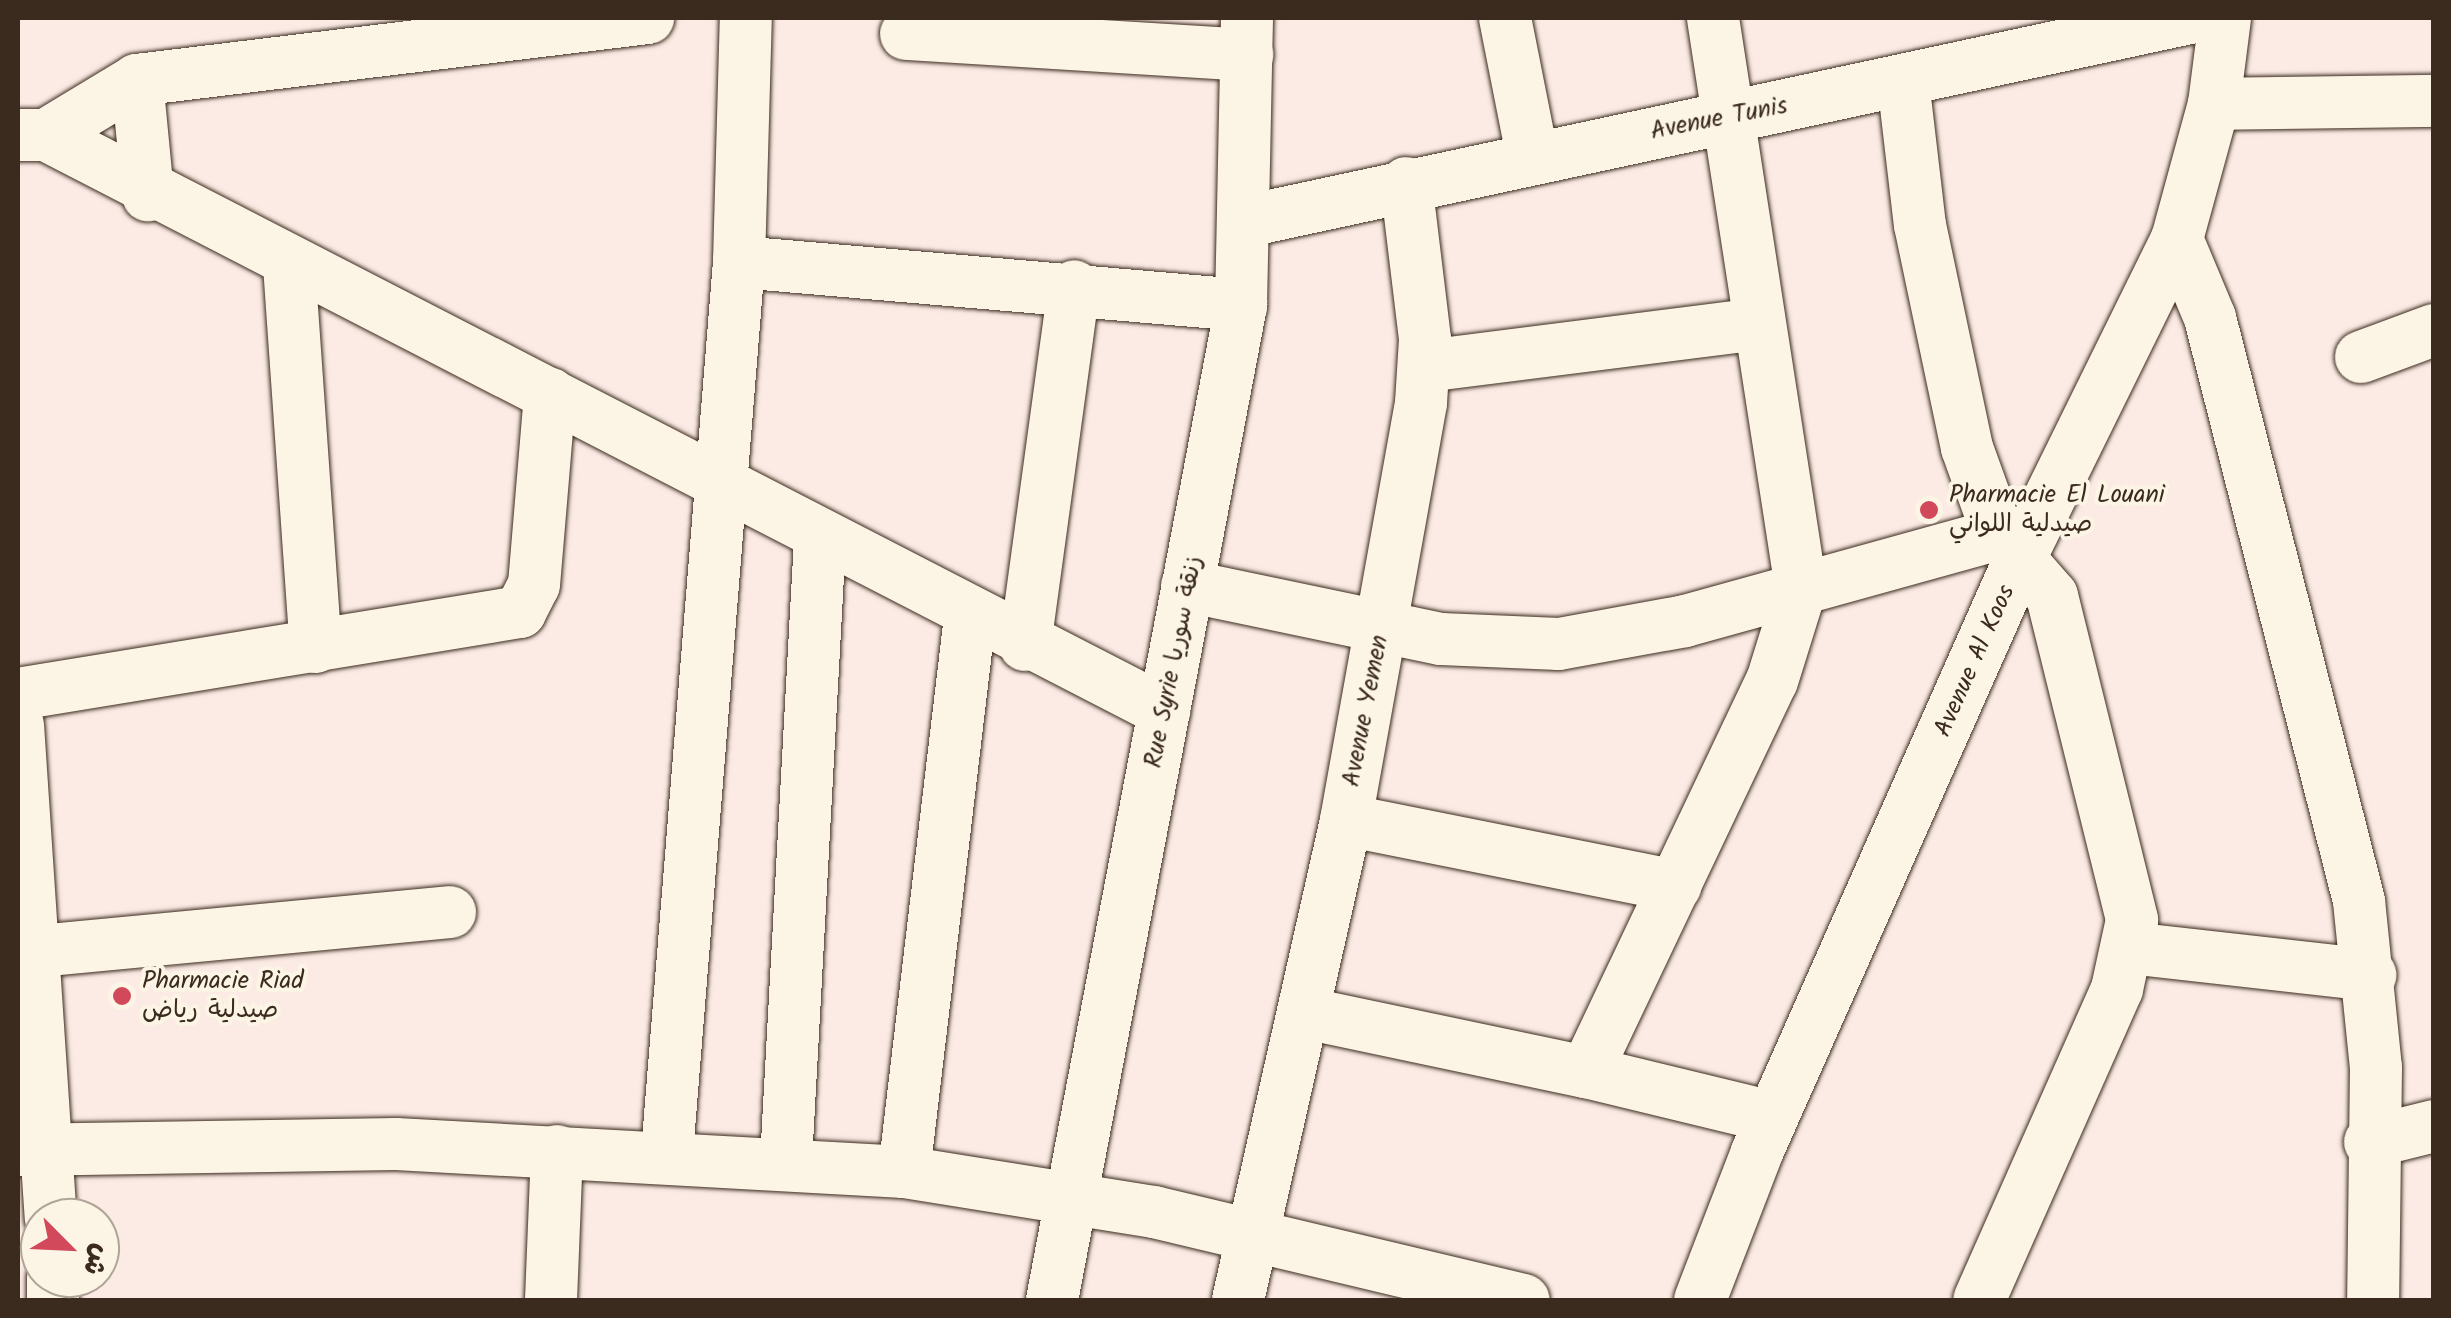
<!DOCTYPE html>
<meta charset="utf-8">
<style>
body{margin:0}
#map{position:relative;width:2451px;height:1318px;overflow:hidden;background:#fbebe4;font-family:Kalam,"Playpen Sans Arabic",sans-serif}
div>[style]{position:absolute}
.roads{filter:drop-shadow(0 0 2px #3b2a1e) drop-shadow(0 0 2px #3b2a1e)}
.minor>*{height:52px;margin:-26px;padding:0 26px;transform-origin:26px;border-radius:26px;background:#fcf5e5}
.dots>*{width:28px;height:28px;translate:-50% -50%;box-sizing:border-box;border:5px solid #fcf5e5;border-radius:50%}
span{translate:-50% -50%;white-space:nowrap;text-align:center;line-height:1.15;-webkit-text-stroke:8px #fcf5e5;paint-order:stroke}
.street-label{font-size:25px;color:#3b2a1e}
.poi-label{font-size:25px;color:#3b2a1e}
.left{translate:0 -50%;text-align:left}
.frame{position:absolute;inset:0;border:20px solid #3b2a1e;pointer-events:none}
.north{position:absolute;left:20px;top:1198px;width:100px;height:100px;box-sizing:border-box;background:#fcf5e5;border:2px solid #afa495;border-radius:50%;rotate:114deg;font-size:28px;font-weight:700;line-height:40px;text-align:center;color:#3b2a1e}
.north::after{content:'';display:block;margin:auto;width:35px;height:45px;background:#d1495b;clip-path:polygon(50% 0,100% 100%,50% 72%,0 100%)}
</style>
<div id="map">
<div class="roads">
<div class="minor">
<i style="left:1505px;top:18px;width:139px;rotate:78.8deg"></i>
<i style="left:906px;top:34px;width:342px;rotate:3.5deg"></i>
<i style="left:137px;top:80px;width:116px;rotate:84.5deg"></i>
<i style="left:1903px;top:81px;width:145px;rotate:83.3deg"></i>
<i style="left:1920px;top:225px;width:228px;rotate:78.1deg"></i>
<i style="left:1967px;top:448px;width:91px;rotate:70.2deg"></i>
<i style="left:1998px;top:534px;width:82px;rotate:48.9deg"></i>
<i style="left:2052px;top:596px;width:334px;rotate:76.1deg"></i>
<i style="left:2132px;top:920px;width:71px;rotate:102.3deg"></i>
<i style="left:2117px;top:989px;width:340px;rotate:113.9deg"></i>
<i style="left:2214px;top:104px;width:220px;rotate:-0.8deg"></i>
<i style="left:18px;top:135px;width:28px"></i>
<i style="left:46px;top:135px;width:1258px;rotate:27.26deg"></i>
<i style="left:46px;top:135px;width:106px;rotate:-31.1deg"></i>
<i style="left:137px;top:80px;width:515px;rotate:-6.92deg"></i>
<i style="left:1247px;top:221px;width:965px;rotate:-12.15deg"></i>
<i style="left:2177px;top:239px;width:86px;rotate:67.3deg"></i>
<i style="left:2210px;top:318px;width:602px;rotate:75.66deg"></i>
<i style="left:2359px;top:901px;width:167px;rotate:84.2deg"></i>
<i style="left:2376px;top:1067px;width:233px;rotate:90.7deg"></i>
<i style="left:739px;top:262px;width:504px;rotate:4.9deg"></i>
<i style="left:289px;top:265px;width:383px;rotate:86deg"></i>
<i style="left:2361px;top:357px;width:78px;rotate:-20.3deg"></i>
<i style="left:1426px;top:366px;width:336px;rotate:-7.2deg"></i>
<i style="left:1187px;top:586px;width:259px;rotate:11.8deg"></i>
<i style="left:1441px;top:639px;width:118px;rotate:2.4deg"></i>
<i style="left:1559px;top:644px;width:128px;rotate:-10.3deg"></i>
<i style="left:1685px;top:621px;width:325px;rotate:-15.5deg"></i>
<i style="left:1025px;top:645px;width:362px;rotate:-82.2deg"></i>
<i style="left:18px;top:694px;width:509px;rotate:-9.28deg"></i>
<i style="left:520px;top:612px;width:30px;rotate:-63deg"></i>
<i style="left:534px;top:585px;width:192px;rotate:-85.2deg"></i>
<i style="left:18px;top:725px;width:494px;rotate:86.2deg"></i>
<i style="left:1346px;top:820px;width:336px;rotate:11.3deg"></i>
<i style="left:2130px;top:948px;width:242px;rotate:6.4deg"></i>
<i style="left:18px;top:953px;width:434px;rotate:-5.4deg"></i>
<i style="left:1305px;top:1013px;width:287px;rotate:11.9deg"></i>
<i style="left:1586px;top:1072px;width:433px;rotate:-64.6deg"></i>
<i style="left:1772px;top:681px;width:97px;rotate:-72.7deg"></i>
<i style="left:1801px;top:588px;width:577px;rotate:-98.78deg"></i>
<i style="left:1586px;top:1072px;width:191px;rotate:13.6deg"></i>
<i style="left:2370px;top:1142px;width:66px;rotate:-14deg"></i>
<i style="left:18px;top:1150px;width:378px;rotate:-0.9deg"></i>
<i style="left:396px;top:1144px;width:509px;rotate:3.15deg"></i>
<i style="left:904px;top:1172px;width:253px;rotate:9.1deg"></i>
<i style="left:1154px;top:1212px;width:380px;rotate:13.4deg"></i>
<i style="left:667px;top:1153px;width:894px;rotate:-85.38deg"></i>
<i style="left:739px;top:262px;width:244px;rotate:-88.4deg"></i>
<i style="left:786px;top:1161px;width:622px;rotate:-86.87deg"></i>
<i style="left:904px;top:1172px;width:559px;rotate:-83.22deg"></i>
<i style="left:53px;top:1278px;width:22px;rotate:90deg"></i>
<i style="left:551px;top:1300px;width:149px;rotate:-87.7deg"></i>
<i style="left:1052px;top:1300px;width:1013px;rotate:-79.24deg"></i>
<i style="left:1241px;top:305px;width:287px;rotate:-88.8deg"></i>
<i style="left:1238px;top:1300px;width:492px;rotate:-77.3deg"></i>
<i style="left:1346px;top:820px;width:424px;rotate:-79.8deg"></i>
<i style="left:1421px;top:403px;width:64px;rotate:-86.4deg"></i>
<i style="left:1425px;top:339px;width:157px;rotate:-96.9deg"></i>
<i style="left:1700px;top:1300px;width:159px;rotate:-68.9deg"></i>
<i style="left:1757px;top:1152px;width:654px;rotate:-66.1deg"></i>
<i style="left:2022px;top:554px;width:351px;rotate:-63.8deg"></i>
<i style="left:2177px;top:239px;width:140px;rotate:-74.7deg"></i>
<i style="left:2214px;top:104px;width:87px;rotate:-82.7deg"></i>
</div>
</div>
<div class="dots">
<i style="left:1929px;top:510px;background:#d1495b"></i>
<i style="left:122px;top:996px;background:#d1495b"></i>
</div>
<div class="street-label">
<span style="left:1719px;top:119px;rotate:-11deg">Avenue Tunis</span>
<span style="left:1975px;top:661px;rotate:-66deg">Avenue Al Koos</span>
<span style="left:1174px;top:662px;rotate:-79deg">Rue Syrie زنقة سوريا</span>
<span style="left:1366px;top:711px;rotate:-79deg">Avenue Yemen</span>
</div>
<div class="poi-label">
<span class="left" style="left:1949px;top:510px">Pharmacie El Louani<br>صيدلية اللواني</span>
<span class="left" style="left:142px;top:996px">Pharmacie Riad<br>صيدلية رياض</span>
</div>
<div class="frame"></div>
<div class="north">ش</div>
</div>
